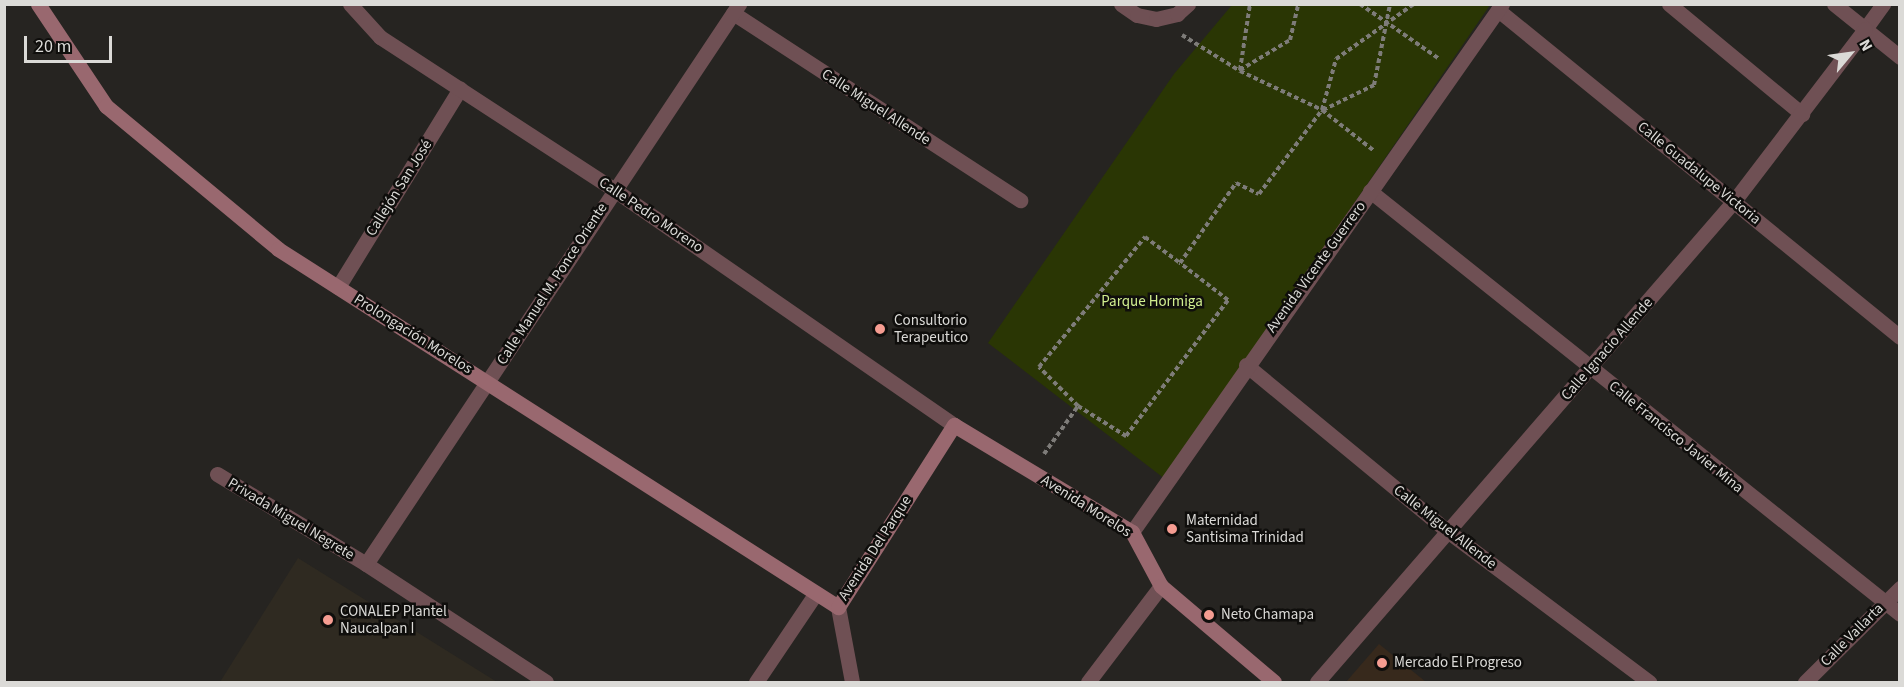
<!DOCTYPE html>
<meta charset="utf-8">
<style>
body{margin:0}
#map{position:relative;width:1904px;height:687px;overflow:hidden;background:#262421;font-family:"Source Sans 3",sans-serif}
div>[style]{position:absolute}
.commercial>*{inset:0;background:#37291c}
.built>*{inset:0;background:#2f2a21}
.green>*{inset:0;background:#2a3604}
.path>*{height:4px;margin-top:-2px;transform-origin:0;background:repeating-linear-gradient(90deg,#7e7c79 0 4.5px,transparent 0 7.5px)}
.pedestrian>*{height:15px;margin:-7.5px;padding:0 7.5px;transform-origin:7.5px;border-radius:7.5px;background:#6f5054}
.minor>*{height:15px;margin:-7.5px;padding:0 7.5px;transform-origin:7.5px;border-radius:7.5px;background:#6f5054}
.secondary>*{height:15px;margin:-7.5px;padding:0 7.5px;transform-origin:7.5px;border-radius:7.5px;background:#99686f}
.dots>*{width:16px;height:16px;translate:-50% -50%;box-sizing:border-box;border:3px solid #0f0e0c;border-radius:50%}
span{translate:-50% -50%;white-space:nowrap;text-align:center;line-height:1.15;-webkit-text-stroke:5px #0f0e0c;paint-order:stroke}
.street-label{font-size:15px;color:#dbdad7}
.park-label{font-size:15px;color:#d1ee8f}
.poi-label{font-size:15px;color:#dbdad7}
.left{translate:0 -50%;text-align:left}
.frame{position:absolute;inset:0;border:6px solid #dbdad7;pointer-events:none}
.north{position:absolute;left:1820px;top:24px;width:60px;height:60px;-webkit-text-stroke:4px #0f0e0c;paint-order:stroke;rotate:61deg;font-size:16px;font-weight:700;line-height:24px;text-align:center;color:#dbdad7}
.north::after{content:'';display:block;margin:auto;width:21px;height:27px;background:#dbdad7;clip-path:polygon(50% 0,100% 100%,50% 72%,0 100%)}
.scale{position:absolute;left:24px;top:36px;width:88px;height:27px;box-sizing:border-box;border:3px solid #dbdad7;border-top:0;padding-left:8px;font-size:18px;line-height:21px;white-space:nowrap;color:#dbdad7;-webkit-text-stroke:4px #0f0e0c;paint-order:stroke}
</style>
<div id="map">
<div class="commercial">
<i style="clip-path:polygon(1379px 644px,1426px 682px,1346px 682px)"></i>
</div>
<div class="built">
<i style="clip-path:polygon(298px 558px,497px 682px,220px 682px)"></i>
</div>
<div class="green">
<i style="clip-path:polygon(1232px 5px,1490px 5px,1165px 479px,988px 343px,1174px 74px)"></i>
</div>
<div class="path">
<i style="left:1360px;top:4px;width:95px;rotate:34.7deg"></i>
<i style="left:1182px;top:35px;width:68px;rotate:31.8deg"></i>
<i style="left:1240px;top:71px;width:91px;rotate:25.4deg"></i>
<i style="left:1322px;top:110px;width:65px;rotate:38.1deg"></i>
<i style="left:1240px;top:70px;width:58px;rotate:-31deg"></i>
<i style="left:1290px;top:40px;width:37px;rotate:-77deg"></i>
<i style="left:1240px;top:70px;width:67px;rotate:-81.4deg"></i>
<i style="left:1323px;top:110px;width:57px;rotate:-26.1deg"></i>
<i style="left:1374px;top:85px;width:83px;rotate:-78.8deg"></i>
<i style="left:1078px;top:406px;width:55px;rotate:-135deg"></i>
<i style="left:1039px;top:367px;width:168px;rotate:-50.8deg"></i>
<i style="left:1145px;top:237px;width:44px;rotate:36.6deg"></i>
<i style="left:1044px;top:454px;width:59px;rotate:-54.7deg"></i>
<i style="left:1078px;top:406px;width:57px;rotate:32deg"></i>
<i style="left:1126px;top:436px;width:170px;rotate:-53.1deg"></i>
<i style="left:1228px;top:300px;width:61px;rotate:-142.4deg"></i>
<i style="left:1180px;top:263px;width:98px;rotate:-55deg"></i>
<i style="left:1236px;top:183px;width:25px;rotate:26deg"></i>
<i style="left:1259px;top:194px;width:105px;rotate:-53.1deg"></i>
<i style="left:1322px;top:110px;width:53px;rotate:-74.6deg"></i>
<i style="left:1336px;top:59px;width:95px;rotate:-35.2deg"></i>
</div>
<div class="pedestrian">
<i style="left:1865px;top:29px;width:31px;rotate:-54deg"></i>
<i style="left:338px;top:287px;width:233px;rotate:-58.4deg"></i>
<i style="left:1805px;top:682px;width:134px;rotate:-44.7deg"></i>
</div>
<div class="minor">
<i style="left:350px;top:4px;width:45px;rotate:47.7deg"></i>
<i style="left:380px;top:37px;width:278px;rotate:33.1deg"></i>
<i style="left:613px;top:189px;width:415px;rotate:34.7deg"></i>
<i style="left:1121px;top:4px;width:19px;rotate:35deg"></i>
<i style="left:1137px;top:15px;width:19px;rotate:12deg"></i>
<i style="left:1156px;top:19px;width:22px;rotate:-13deg"></i>
<i style="left:1177px;top:14px;width:15px;rotate:-42deg"></i>
<i style="left:1669px;top:4px;width:173px;rotate:39.6deg"></i>
<i style="left:1834px;top:4px;width:85px;rotate:38.8deg"></i>
<i style="left:1498px;top:10px;width:518px;rotate:39.13deg"></i>
<i style="left:733px;top:13px;width:343px;rotate:33.1deg"></i>
<i style="left:1370px;top:191px;width:678px;rotate:38.59deg"></i>
<i style="left:1246px;top:365px;width:264px;rotate:39.5deg"></i>
<i style="left:1450px;top:533px;width:249px;rotate:36.8deg"></i>
<i style="left:217px;top:474px;width:174px;rotate:31.1deg"></i>
<i style="left:366px;top:564px;width:215px;rotate:33.2deg"></i>
<i style="left:1132px;top:532px;width:645px;rotate:-54.98deg"></i>
<i style="left:366px;top:564px;width:673px;rotate:-56.33deg"></i>
<i style="left:838px;top:607px;width:76px;rotate:79.4deg"></i>
<i style="left:756px;top:682px;width:107px;rotate:-56deg"></i>
<i style="left:1088px;top:682px;width:121px;rotate:-52.8deg"></i>
<i style="left:1317px;top:682px;width:637px;rotate:-49.08deg"></i>
<i style="left:1734px;top:201px;width:216px;rotate:-52.7deg"></i>
</div>
<div class="secondary">
<i style="left:38px;top:4px;width:123px;rotate:56.3deg"></i>
<i style="left:106px;top:106px;width:224px;rotate:39.7deg"></i>
<i style="left:278px;top:249px;width:665px;rotate:32.59deg"></i>
<i style="left:838px;top:607px;width:216px;rotate:-57.5deg"></i>
<i style="left:954px;top:425px;width:208px;rotate:31deg"></i>
<i style="left:1132px;top:532px;width:61px;rotate:61.8deg"></i>
<i style="left:1161px;top:586px;width:148px;rotate:40.3deg"></i>
</div>
<div class="dots">
<i style="left:880px;top:329px;background:#f59c91"></i>
<i style="left:1172px;top:529px;background:#f59c91"></i>
<i style="left:1209px;top:615px;background:#f59c91"></i>
<i style="left:328px;top:620px;background:#f59c91"></i>
<i style="left:1382px;top:663px;background:#f59c91"></i>
</div>
<div class="street-label">
<span style="left:876px;top:107px;rotate:33deg">Calle Miguel Allende</span>
<span style="left:1699px;top:173px;rotate:39deg">Calle Guadalupe Victoria</span>
<span style="left:399px;top:188px;rotate:-58deg">Callejón San José</span>
<span style="left:651px;top:215px;rotate:34deg">Calle Pedro Moreno</span>
<span style="left:1316px;top:267px;rotate:-54deg">Avenida Vicente Guerrero</span>
<span style="left:552px;top:284px;rotate:-57deg">Calle Manuel M. Ponce Oriente</span>
<span style="left:413px;top:334px;rotate:32deg">Prolongación Morelos</span>
<span style="left:1607px;top:349px;rotate:-49deg">Calle Ignacio Allende</span>
<span style="left:1676px;top:437px;rotate:39deg">Calle Francisco Javier Mina</span>
<span style="left:1086px;top:506px;rotate:32deg">Avenida Morelos</span>
<span style="left:291px;top:519px;rotate:31deg">Privada Miguel Negrete</span>
<span style="left:1445px;top:527px;rotate:38deg">Calle Miguel Allende</span>
<span style="left:875px;top:548px;rotate:-57deg">Avenida Del Parque</span>
<span style="left:1852px;top:635px;rotate:-45deg">Calle Vallarta</span>
</div>
<div class="park-label">
<span style="left:1152px;top:302px">Parque Hormiga</span>
</div>
<div class="poi-label">
<span class="left" style="left:894px;top:329px">Consultorio<br>Terapeutico</span>
<span class="left" style="left:1186px;top:529px">Maternidad<br>Santisima Trinidad</span>
<span class="left" style="left:340px;top:620px">CONALEP Plantel<br>Naucalpan I</span>
<span class="left" style="left:1221px;top:615px">Neto Chamapa</span>
<span class="left" style="left:1394px;top:663px">Mercado El Progreso</span>
</div>
<div class="frame"></div>
<div class="north">N</div>
<div class="scale">20 m</div>
</div>
